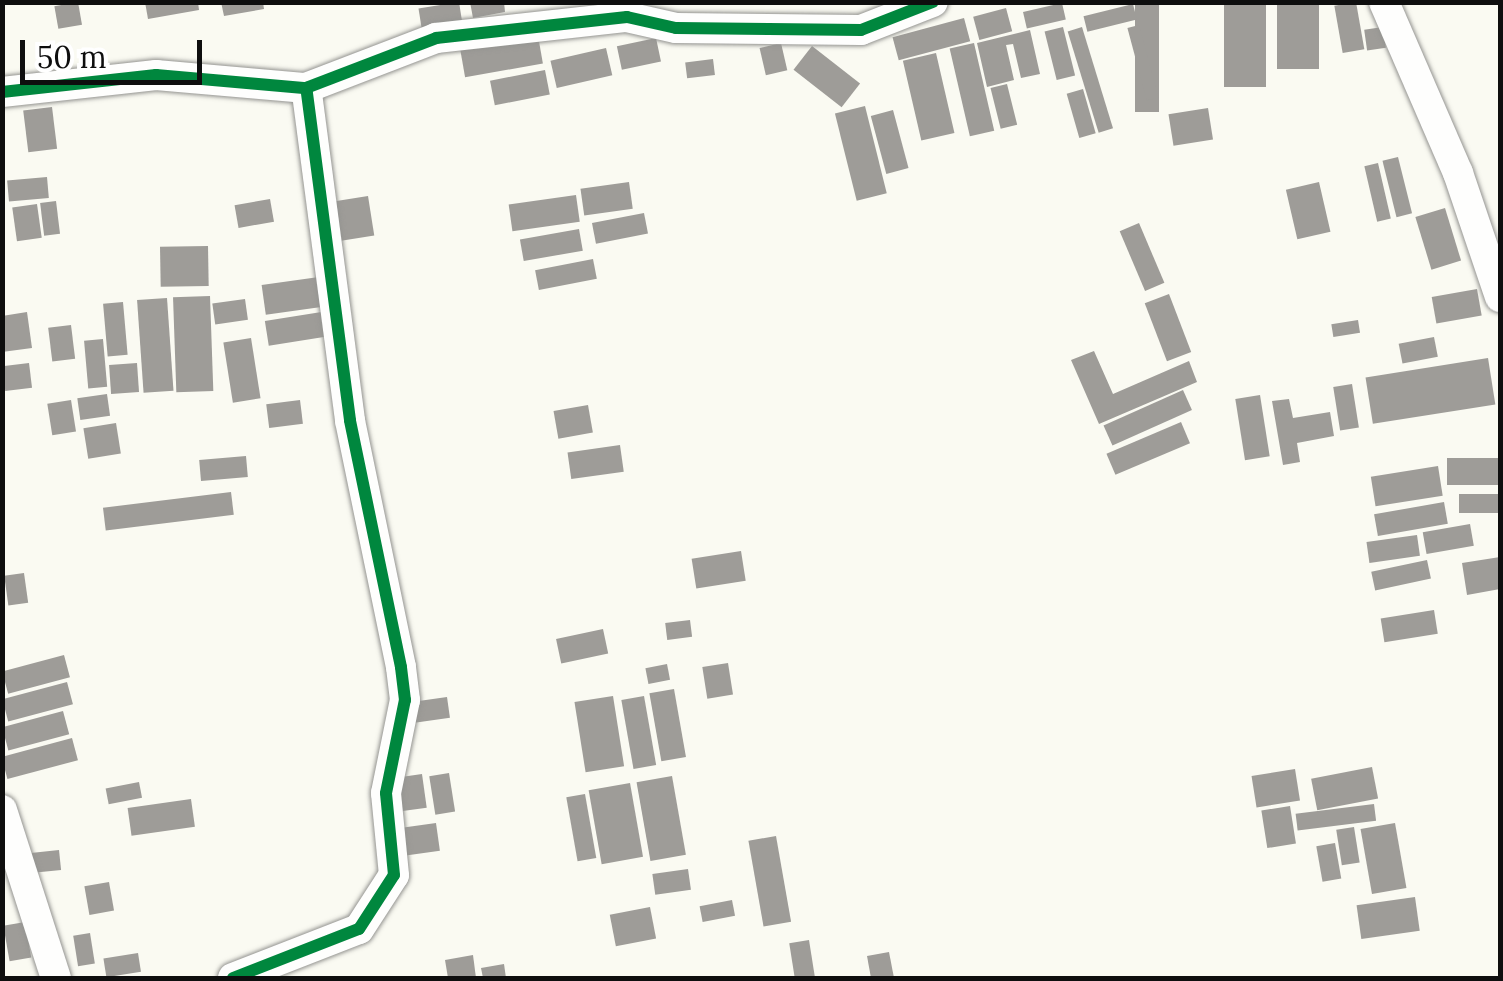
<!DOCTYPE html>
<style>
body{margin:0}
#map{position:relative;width:1503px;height:981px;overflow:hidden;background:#fafaf2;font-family:Lora,serif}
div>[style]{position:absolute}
.building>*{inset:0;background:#9e9c98;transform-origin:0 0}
.roads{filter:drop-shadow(0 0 2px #949491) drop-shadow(0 0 2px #949491)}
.minor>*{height:30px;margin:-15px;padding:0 15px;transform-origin:15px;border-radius:15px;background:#fefefd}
.cycleway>*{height:12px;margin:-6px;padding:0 6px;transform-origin:6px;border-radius:6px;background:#00873e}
span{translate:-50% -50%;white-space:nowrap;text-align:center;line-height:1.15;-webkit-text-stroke:10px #fff;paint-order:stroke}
.frame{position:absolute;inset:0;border:5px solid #0e0e0e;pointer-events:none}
.scale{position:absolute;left:20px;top:40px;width:182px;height:45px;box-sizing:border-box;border:5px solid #0e0e0e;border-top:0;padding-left:12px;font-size:30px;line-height:35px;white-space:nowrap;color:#0e0e0e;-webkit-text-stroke:8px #fff;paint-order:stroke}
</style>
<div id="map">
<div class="building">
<i style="left:78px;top:2px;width:23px;height:24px;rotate:80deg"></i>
<i style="clip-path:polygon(145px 2px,198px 2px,199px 10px,148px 19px)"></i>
<i style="clip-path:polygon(221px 2px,263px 2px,264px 9px,224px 16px)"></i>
<i style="left:459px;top:2px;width:20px;height:41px;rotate:81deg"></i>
<i style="clip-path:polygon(470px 2px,504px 2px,505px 12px,473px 18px)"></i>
<i style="left:1135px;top:2px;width:24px;height:110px"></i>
<i style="left:1224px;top:2px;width:42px;height:85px"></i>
<i style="left:1277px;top:2px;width:42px;height:67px"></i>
<i style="left:1356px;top:2px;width:48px;height:22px;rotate:80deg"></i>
<i style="left:1062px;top:3px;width:17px;height:40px;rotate:77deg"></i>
<i style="left:1133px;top:4px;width:16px;height:51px;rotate:76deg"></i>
<i style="left:1006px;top:8px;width:24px;height:34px;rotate:75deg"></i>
<i style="left:964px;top:18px;width:24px;height:74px;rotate:75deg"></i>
<i style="left:1139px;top:25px;width:75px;height:12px;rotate:75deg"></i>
<i style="left:1063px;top:27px;width:50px;height:19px;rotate:76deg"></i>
<i style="left:1082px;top:27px;width:106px;height:15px;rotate:73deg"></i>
<i style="left:1383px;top:27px;width:21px;height:19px;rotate:82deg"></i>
<i style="left:537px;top:30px;width:34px;height:79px;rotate:80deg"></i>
<i style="clip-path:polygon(1030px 30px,1040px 74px,1021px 78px,1013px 44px,1006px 45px,1014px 80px,987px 87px,977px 43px)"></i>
<i style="left:656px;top:38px;width:24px;height:40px;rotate:78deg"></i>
<i style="left:781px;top:43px;width:28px;height:22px;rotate:77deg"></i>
<i style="left:974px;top:43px;width:90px;height:25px;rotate:77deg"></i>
<i style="left:812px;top:46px;width:61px;height:30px;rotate:38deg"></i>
<i style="left:606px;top:48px;width:28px;height:57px;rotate:77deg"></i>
<i style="left:936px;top:53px;width:82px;height:34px;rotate:77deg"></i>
<i style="left:713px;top:59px;width:16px;height:28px;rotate:83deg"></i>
<i style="left:545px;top:70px;width:25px;height:56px;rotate:79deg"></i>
<i style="left:1007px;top:84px;width:42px;height:17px;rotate:76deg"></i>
<i style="left:1083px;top:89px;width:46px;height:17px;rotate:74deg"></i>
<i style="left:865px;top:106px;width:90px;height:31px;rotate:76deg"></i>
<i style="left:52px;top:107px;width:42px;height:29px;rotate:83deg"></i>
<i style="left:1208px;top:108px;width:32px;height:40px;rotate:81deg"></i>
<i style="left:893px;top:110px;width:60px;height:23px;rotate:75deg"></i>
<i style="left:1398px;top:157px;width:58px;height:16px;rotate:76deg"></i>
<i style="left:1378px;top:163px;width:57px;height:14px;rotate:77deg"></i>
<i style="left:47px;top:177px;width:21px;height:40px;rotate:85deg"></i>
<i style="left:629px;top:182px;width:27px;height:49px;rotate:82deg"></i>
<i style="left:1319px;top:182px;width:51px;height:34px;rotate:77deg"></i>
<i style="left:576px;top:195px;width:27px;height:68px;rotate:82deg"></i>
<i style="left:368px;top:196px;width:40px;height:35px;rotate:81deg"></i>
<i style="left:270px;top:199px;width:23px;height:36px;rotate:80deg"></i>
<i style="left:56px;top:201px;width:33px;height:16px;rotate:83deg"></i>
<i style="left:37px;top:204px;width:34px;height:25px;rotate:82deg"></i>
<i style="left:1445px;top:208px;width:55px;height:31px;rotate:73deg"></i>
<i style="left:644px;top:213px;width:21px;height:53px;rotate:79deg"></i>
<i style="left:1139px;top:223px;width:65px;height:21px;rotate:67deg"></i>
<i style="left:579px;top:229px;width:22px;height:60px;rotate:80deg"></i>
<i style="left:208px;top:246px;width:40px;height:48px;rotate:89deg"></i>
<i style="left:593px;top:259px;width:20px;height:59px;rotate:79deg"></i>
<i style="left:326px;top:276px;width:30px;height:65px;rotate:82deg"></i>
<i style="left:1477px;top:289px;width:27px;height:46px;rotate:80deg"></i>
<i style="left:1169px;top:294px;width:62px;height:26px;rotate:69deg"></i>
<i style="left:210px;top:296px;width:95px;height:37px;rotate:88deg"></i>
<i style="left:167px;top:298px;width:93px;height:30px;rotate:86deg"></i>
<i style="left:245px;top:299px;width:21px;height:33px;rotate:82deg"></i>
<i style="left:123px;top:302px;width:53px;height:20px;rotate:85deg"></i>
<i style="left:334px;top:310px;width:25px;height:70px;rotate:81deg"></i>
<i style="clip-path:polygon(27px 312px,32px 348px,2px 352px,2px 316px)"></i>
<i style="left:1358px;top:320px;width:13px;height:27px;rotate:81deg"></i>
<i style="left:71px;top:325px;width:34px;height:23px;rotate:83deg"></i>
<i style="left:1434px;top:337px;width:20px;height:36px;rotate:79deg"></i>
<i style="left:251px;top:338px;width:61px;height:28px;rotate:81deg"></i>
<i style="left:103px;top:339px;width:48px;height:19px;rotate:85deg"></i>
<i style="clip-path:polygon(1094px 351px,1113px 394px,1189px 361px,1197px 382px,1099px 424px,1071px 360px)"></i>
<i style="left:1488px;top:358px;width:47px;height:124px;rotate:81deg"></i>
<i style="left:29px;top:363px;width:25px;height:27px;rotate:83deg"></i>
<i style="left:137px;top:363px;width:29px;height:28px;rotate:86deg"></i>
<i style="left:1352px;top:384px;width:44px;height:19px;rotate:81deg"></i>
<i style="left:1183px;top:390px;width:22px;height:87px;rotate:66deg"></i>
<i style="left:107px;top:394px;width:22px;height:30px;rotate:82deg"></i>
<i style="left:1260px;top:395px;width:62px;height:25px;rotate:81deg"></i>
<i style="clip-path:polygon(1289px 399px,1293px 418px,1330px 412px,1334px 436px,1297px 443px,1300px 462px,1283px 465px,1272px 401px)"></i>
<i style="left:71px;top:400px;width:32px;height:24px;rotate:81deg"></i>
<i style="left:300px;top:400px;width:24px;height:34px;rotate:83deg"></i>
<i style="left:588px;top:405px;width:28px;height:35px;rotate:80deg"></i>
<i style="left:1181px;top:422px;width:23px;height:81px;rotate:67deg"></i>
<i style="left:116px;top:423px;width:31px;height:33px;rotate:81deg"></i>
<i style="left:620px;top:445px;width:27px;height:53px;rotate:82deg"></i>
<i style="left:246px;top:456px;width:21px;height:47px;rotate:85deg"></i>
<i style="left:1500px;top:458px;width:27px;height:53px;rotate:90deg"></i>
<i style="left:1438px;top:466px;width:30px;height:68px;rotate:81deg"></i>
<i style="left:231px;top:492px;width:23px;height:129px;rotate:83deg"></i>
<i style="left:1500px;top:494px;width:19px;height:41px;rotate:90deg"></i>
<i style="left:1444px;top:502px;width:22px;height:71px;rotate:80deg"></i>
<i style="left:1470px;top:524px;width:22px;height:48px;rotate:80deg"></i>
<i style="left:1417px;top:535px;width:21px;height:51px;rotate:82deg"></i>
<i style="left:741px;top:551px;width:30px;height:50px;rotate:81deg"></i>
<i style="clip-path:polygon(1500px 557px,1500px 589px,1467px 595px,1462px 563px)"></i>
<i style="left:1427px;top:560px;width:19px;height:57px;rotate:78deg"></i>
<i style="left:24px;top:573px;width:30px;height:20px;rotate:82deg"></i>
<i style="left:1434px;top:610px;width:24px;height:54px;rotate:81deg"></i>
<i style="left:690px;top:620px;width:17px;height:25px;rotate:83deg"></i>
<i style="left:603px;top:629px;width:25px;height:48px;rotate:78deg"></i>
<i style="left:64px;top:655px;width:23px;height:64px;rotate:75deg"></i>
<i style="left:728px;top:663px;width:32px;height:26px;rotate:81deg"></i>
<i style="left:667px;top:664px;width:16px;height:22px;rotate:79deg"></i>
<i style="left:67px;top:682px;width:23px;height:67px;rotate:75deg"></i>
<i style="left:674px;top:689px;width:69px;height:25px;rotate:80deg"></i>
<i style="left:613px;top:696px;width:71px;height:39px;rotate:81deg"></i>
<i style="left:644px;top:696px;width:70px;height:23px;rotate:80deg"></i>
<i style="left:447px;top:697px;width:21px;height:41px;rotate:82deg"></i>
<i style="left:63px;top:711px;width:24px;height:63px;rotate:75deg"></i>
<i style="left:72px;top:738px;width:23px;height:73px;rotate:75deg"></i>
<i style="left:1372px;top:767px;width:32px;height:62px;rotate:79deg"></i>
<i style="left:1295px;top:769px;width:32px;height:44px;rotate:81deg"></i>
<i style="left:449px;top:773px;width:39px;height:20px;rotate:81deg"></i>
<i style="left:422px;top:774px;width:34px;height:28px;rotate:82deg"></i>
<i style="left:672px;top:776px;width:80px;height:36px;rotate:80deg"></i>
<i style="left:139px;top:782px;width:16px;height:34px;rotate:79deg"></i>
<i style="left:630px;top:783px;width:75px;height:42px;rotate:80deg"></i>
<i style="left:585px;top:794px;width:65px;height:19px;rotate:80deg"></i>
<i style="left:191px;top:799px;width:28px;height:64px;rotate:82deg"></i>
<i style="left:1374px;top:804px;width:17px;height:79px;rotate:83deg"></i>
<i style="left:1290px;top:806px;width:38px;height:29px;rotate:81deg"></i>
<i style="left:436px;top:823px;width:28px;height:38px;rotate:82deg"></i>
<i style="left:1395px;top:823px;width:66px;height:35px;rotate:80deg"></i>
<i style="left:1354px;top:827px;width:36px;height:18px;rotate:81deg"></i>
<i style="left:776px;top:836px;width:87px;height:28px;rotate:80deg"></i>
<i style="left:1335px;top:843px;width:36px;height:19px;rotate:80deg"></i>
<i style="left:59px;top:850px;width:20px;height:33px;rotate:84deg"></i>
<i style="left:688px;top:869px;width:21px;height:36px;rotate:82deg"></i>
<i style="left:109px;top:882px;width:29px;height:25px;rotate:80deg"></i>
<i style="left:1415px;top:897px;width:34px;height:59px;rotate:82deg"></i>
<i style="left:732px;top:900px;width:16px;height:33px;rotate:79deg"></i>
<i style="left:650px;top:907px;width:32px;height:41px;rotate:79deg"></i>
<i style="left:25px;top:922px;width:36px;height:22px;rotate:80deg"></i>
<i style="left:90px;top:933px;width:31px;height:17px;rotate:81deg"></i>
<i style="left:809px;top:940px;width:38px;height:20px;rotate:81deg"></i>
<i style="clip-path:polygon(889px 952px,894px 978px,871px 978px,867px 956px)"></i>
<i style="left:138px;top:953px;width:19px;height:35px;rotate:81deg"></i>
<i style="clip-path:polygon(473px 955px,476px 978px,448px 978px,445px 960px)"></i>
<i style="clip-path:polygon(504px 964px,506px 978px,483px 978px,481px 968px)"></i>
</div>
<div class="roads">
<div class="minor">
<i style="left:1384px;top:2px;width:186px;rotate:66.6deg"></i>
<i style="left:1458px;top:173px;width:131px;rotate:71.3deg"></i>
<i style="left:2px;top:92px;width:155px;rotate:-6.3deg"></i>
<i style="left:156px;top:75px;width:151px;rotate:5deg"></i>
<i style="left:306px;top:88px;width:139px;rotate:-21deg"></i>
<i style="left:436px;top:38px;width:192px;rotate:-6.3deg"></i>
<i style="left:627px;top:17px;width:50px;rotate:12.7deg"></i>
<i style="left:676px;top:28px;width:185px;rotate:0.6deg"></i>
<i style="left:861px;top:30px;width:77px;rotate:-21.3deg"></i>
<i style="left:2px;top:810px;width:176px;rotate:72.2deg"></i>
<i style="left:233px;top:978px;width:135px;rotate:-21.3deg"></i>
<i style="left:359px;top:929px;width:64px;rotate:-57.1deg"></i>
<i style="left:394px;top:875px;width:82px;rotate:-95.6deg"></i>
<i style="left:386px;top:793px;width:95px;rotate:-78.5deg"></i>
<i style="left:405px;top:700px;width:33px;rotate:-97deg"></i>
<i style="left:401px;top:667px;width:252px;rotate:-101.7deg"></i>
<i style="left:350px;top:420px;width:335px;rotate:-97.5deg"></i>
</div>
</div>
<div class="cycleway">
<i style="left:2px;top:92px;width:155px;rotate:-6.3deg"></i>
<i style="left:156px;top:75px;width:151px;rotate:5deg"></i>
<i style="left:306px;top:88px;width:139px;rotate:-21deg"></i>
<i style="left:436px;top:38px;width:192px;rotate:-6.3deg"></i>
<i style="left:627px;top:17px;width:50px;rotate:12.7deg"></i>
<i style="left:676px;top:28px;width:185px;rotate:0.6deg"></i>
<i style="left:861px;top:30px;width:77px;rotate:-21.3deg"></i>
<i style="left:233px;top:978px;width:135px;rotate:-21.3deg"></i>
<i style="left:359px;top:929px;width:64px;rotate:-57.1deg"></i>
<i style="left:394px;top:875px;width:82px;rotate:-95.6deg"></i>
<i style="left:386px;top:793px;width:95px;rotate:-78.5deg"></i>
<i style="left:405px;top:700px;width:33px;rotate:-97deg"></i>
<i style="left:401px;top:667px;width:252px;rotate:-101.7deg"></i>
<i style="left:350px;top:420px;width:335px;rotate:-97.5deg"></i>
</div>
<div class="frame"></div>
<div class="scale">50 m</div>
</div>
